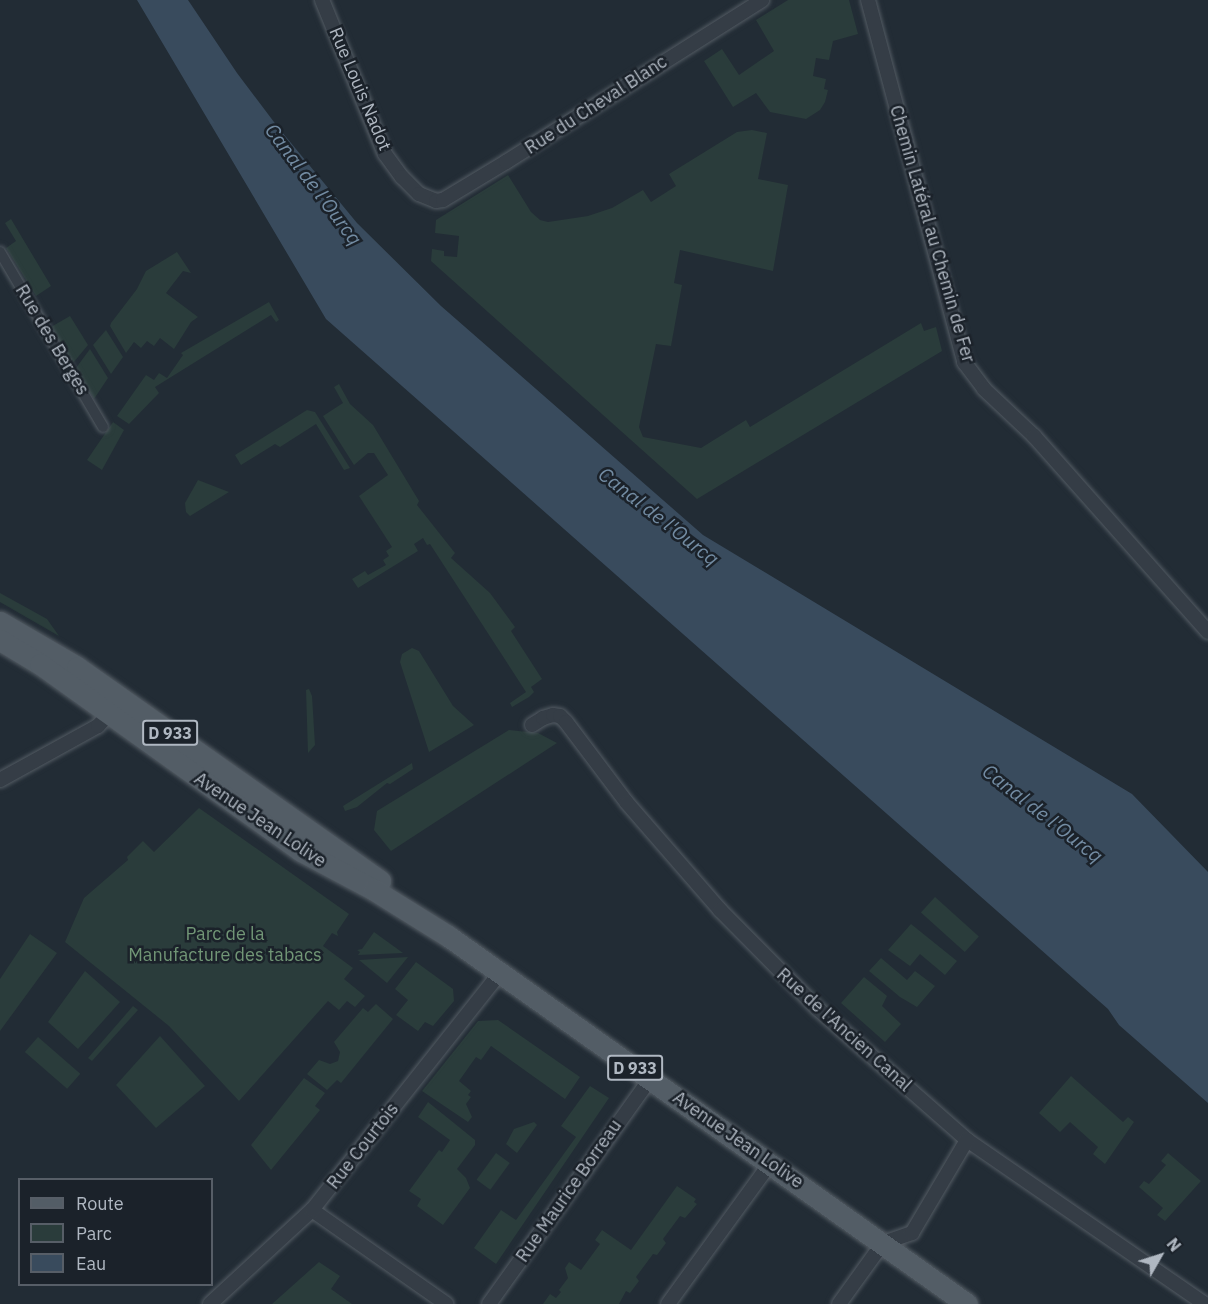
<!DOCTYPE html>
<meta charset="utf-8">
<style>
body{margin:0}
#map{position:relative;width:1208px;height:1304px;overflow:hidden;background:#222c35;font-family:"IBM Plex Sans",sans-serif}
div>[style]{position:absolute}
.green>*{inset:0;background:#2a3c3b;transform-origin:0 0}
.water>*{inset:0;background:#394b5d}
.roads{filter:drop-shadow(0 0 2px #535b63) drop-shadow(0 0 2px #535b63)}
.pedestrian>*{height:10px;margin:-5px;padding:0 5px;transform-origin:5px;border-radius:5px;background:#353d46}
.minor>*{height:14px;margin:-7px;padding:0 7px;transform-origin:7px;border-radius:7px;background:#353d46}
.primary>*{height:21px;margin:-10.5px;padding:0 10.5px;transform-origin:10.5px;border-radius:10.5px;background:#535d66}
span{translate:-50% -50%;white-space:nowrap;text-align:center;line-height:1.15;-webkit-text-stroke:5px #1b222a;paint-order:stroke}
.shield-label span{padding:2px 4px;background:#1b222a;border:2px solid;border-radius:4px;-webkit-text-stroke-width:0}
.shield-label{font-size:16px;color:#b0b8c2;font-weight:700}
.street-label{font-size:18px;color:#b0b8c2}
.park-label{font-size:18px;color:#719676}
.water-label{font-size:20px;color:#738ca3;font-style:italic}
.legend{position:absolute;left:18px;top:1178px;width:195px;height:108px;box-sizing:border-box;background:#1b222a;border:2px solid #575e67;margin:0;padding:8px 10px;list-style:none;font-size:18px;color:#b0b8c2}
.legend li{display:flex;align-items:center;gap:12px;height:30px}
.legend b{width:30px;border:2px solid #575e67}
.north{position:absolute;left:1130px;top:1226px;width:60px;height:60px;-webkit-text-stroke:4px #1b222a;paint-order:stroke;rotate:51deg;font-size:16px;font-weight:700;line-height:24px;text-align:center;color:#b0b8c2}
.north::after{content:'';display:block;margin:auto;width:21px;height:27px;background:#b0b8c2;clip-path:polygon(50% 0,100% 100%,50% 72%,0 100%)}
</style>
<div id="map">
<div class="green">
<i style="clip-path:polygon(788px 0,849px 0,858px 34px,833px 41px,829px 60px,816px 58px,813px 76px,826px 79px,824px 89px,828px 90px,825px 102px,820px 110px,806px 119px,770px 112px,756px 93px,733px 107px,704px 61px,722px 49px,739px 75px,774px 51px,756px 20px)"></i>
<i style="clip-path:polygon(752px 130px,767px 133px,758px 179px,788px 185px,773px 271px,680px 250px,674px 283px,682px 285px,671px 346px,656px 344px,639px 427px,643px 437px,701px 448px,746px 420px,750px 427px,921px 323px,924px 331px,936px 327px,942px 351px,697px 499px,431px 261px,432px 249px,444px 251px,444px 256px,457px 257px,459px 236px,435px 233px,436px 220px,508px 175px,531px 212px,540px 220px,548px 222px,588px 216px,612px 208px,643px 190px,651px 202px,676px 186px,669px 174px,737px 132px)"></i>
<i style="clip-path:polygon(11px 219px,51px 286px,36px 296px,6px 248px,16px 241px,5px 223px)"></i>
<i style="clip-path:polygon(177px 252px,191px 273px,183px 271px,166px 293px,198px 317px,191px 322px,174px 349px,160px 338px,154px 346px,147px 341px,141px 348px,134px 342px,126px 353px,110px 326px,111px 323px,137px 289px,146px 271px)"></i>
<i style="clip-path:polygon(269px 302px,279px 320px,276px 322px,271px 315px,155px 387px,159px 393px,129px 424px,117px 416px,146px 375px,154px 380px,159px 373px,167px 378px,183px 355px,181px 353px)"></i>
<i style="clip-path:polygon(70px 316px,88px 345px,73px 363px,51px 327px)"></i>
<i style="clip-path:polygon(106px 330px,123px 357px,111px 374px,93px 345px)"></i>
<i style="clip-path:polygon(90px 349px,108px 378px,94px 399px,76px 368px)"></i>
<i style="clip-path:polygon(339px 384px,350px 404px,373px 425px,419px 501px,417px 505px,455px 553px,451px 558px,490px 593px,515px 627px,511px 631px,542px 679px,531px 687px,534px 692px,529px 697px,512px 707px,510px 703px,526px 692px,430px 544px,427px 545px,423px 538px,414px 544px,418px 551px,358px 588px,352px 579px,365px 571px,368px 575px,386px 565px,383px 560px,389px 556px,386px 551px,392px 547px,359px 496px,388px 475px,374px 453px,368px 453px,354px 465px,323px 416px,343px 403px,334px 387px)"></i>
<i style="clip-path:polygon(307px 410px,315px 412px,350px 468px,344px 470px,316px 424px,280px 447px,275px 444px,241px 465px,235px 455px)"></i>
<i style="clip-path:polygon(113px 422px,124px 430px,102px 470px,87px 460px)"></i>
<i style="clip-path:polygon(198px 480px,229px 492px,190px 516px,186px 512px,185px 503px)"></i>
<i style="clip-path:polygon(0 593px,47px 619px,59px 636px,0 602px)"></i>
<i style="clip-path:polygon(412px 648px,419px 651px,453px 706px,474px 725px,429px 752px,400px 662px,402px 654px)"></i>
<i style="clip-path:polygon(309px 689px,312px 696px,315px 745px,308px 753px,306px 690px)"></i>
<i style="clip-path:polygon(509px 730px,538px 733px,557px 743px,391px 851px,374px 830px,377px 811px)"></i>
<i style="clip-path:polygon(412px 763px,413px 769px,390px 784px,387px 783px,357px 807px,345px 811px,343px 806px)"></i>
<i style="clip-path:polygon(199px 808px,349px 914px,337px 932px,338px 936px,332px 933px,323px 946px,353px 968px,344px 979px,365px 996px,355px 1007px,347px 1001px,339px 1010px,328px 1001px,239px 1101px,169px 1026px,65px 942px,84px 898px,128px 860px,127px 857px,143px 841px,154px 852px)"></i>
<i style="left:935px;top:897px;width:59px;height:21px;rotate:42deg"></i>
<i style="clip-path:polygon(911px 924px,957px 961px,945px 975px,920px 954px,910px 966px,888px 950px)"></i>
<i style="clip-path:polygon(374px 932px,403px 953px,358px 955px,360px 952px,357px 950px,362px 949px)"></i>
<i style="clip-path:polygon(30px 934px,57px 953px,0 1031px,0 979px)"></i>
<i style="clip-path:polygon(408px 957px,387px 983px,359px 960px)"></i>
<i style="clip-path:polygon(881px 958px,907px 980px,915px 971px,935px 986px,917px 1007px,900px 997px,869px 971px)"></i>
<i style="clip-path:polygon(416px 962px,453px 989px,454px 1001px,433px 1026px,425px 1022px,418px 1031px,396px 1015px,408px 1000px,395px 989px)"></i>
<i style="clip-path:polygon(85px 971px,120px 1002px,78px 1049px,48px 1022px)"></i>
<i style="clip-path:polygon(864px 977px,887px 996px,882px 1006px,901px 1024px,885px 1042px,841px 1003px)"></i>
<i style="clip-path:polygon(376px 1004px,393px 1019px,341px 1083px,337px 1080px,327px 1090px,307px 1074px,319px 1060px,330px 1064px,338px 1061px,340px 1052px,334px 1042px,363px 1008px,368px 1012px)"></i>
<i style="clip-path:polygon(133px 1006px,138px 1010px,92px 1061px,88px 1058px)"></i>
<i style="clip-path:polygon(498px 1020px,580px 1077px,565px 1099px,491px 1046px,481px 1060px,476px 1057px,459px 1081px,471px 1091px,468px 1095px,471px 1097px,466px 1104px,472px 1117px,468px 1122px,422px 1091px,478px 1021px)"></i>
<i style="clip-path:polygon(160px 1036px,205px 1086px,156px 1128px,116px 1085px)"></i>
<i style="left:38px;top:1037px;width:56px;height:20px;rotate:41deg"></i>
<i style="clip-path:polygon(1071px 1076px,1123px 1122px,1128px 1117px,1134px 1122px,1105px 1164px,1093px 1154px,1098px 1147px,1070px 1122px,1060px 1132px,1039px 1113px)"></i>
<i style="clip-path:polygon(304px 1078px,325px 1093px,315px 1106px,320px 1110px,271px 1170px,251px 1145px)"></i>
<i style="clip-path:polygon(590px 1086px,609px 1098px,496px 1264px,474px 1248px,501px 1210px,516px 1220px,576px 1137px,561px 1126px)"></i>
<i style="clip-path:polygon(428px 1102px,475px 1140px,475px 1145px,457px 1169px,466px 1178px,470px 1188px,443px 1225px,417px 1206px,421px 1199px,409px 1191px,439px 1150px,442px 1152px,450px 1140px,418px 1117px)"></i>
<i style="clip-path:polygon(534px 1122px,537px 1125px,517px 1153px,506px 1144px,514px 1129px)"></i>
<i style="left:496px;top:1153px;width:17px;height:33px;rotate:36deg"></i>
<i style="clip-path:polygon(1168px 1153px,1201px 1181px,1165px 1221px,1157px 1215px,1163px 1208px,1139px 1187px,1144px 1181px,1149px 1184px,1166px 1165px,1161px 1161px)"></i>
<i style="clip-path:polygon(677px 1186px,696px 1199px,694px 1202px,697px 1204px,685px 1218px,680px 1216px,663px 1239px,666px 1243px,657px 1255px,653px 1254px,636px 1277px,639px 1281px,630px 1293px,626px 1291px,619px 1304px,543px 1304px,550px 1294px,556px 1298px,561px 1292px,559px 1290px,568px 1278px,565px 1268px,569px 1262px,581px 1270px,600px 1244px,595px 1240px,602px 1230px,631px 1250px)"></i>
<i style="clip-path:polygon(319px 1262px,340px 1276px,331px 1289px,352px 1304px,272px 1304px)"></i>
</div>
<div class="water">
<i style="clip-path:polygon(137px 0,188px 0,237px 73px,277px 126px,357px 223px,441px 306px,703px 535px,1132px 794px,1208px 872px,1208px 1103px,1119px 1025px,1108px 1009px,326px 319px)"></i>
</div>
<div class="roads">
<div class="pedestrian">
<i style="left:0;top:252px;width:203px;rotate:59.5deg"></i>
</div>
<div class="minor">
<i style="left:322px;top:0;width:166px;rotate:67.8deg"></i>
<i style="left:385px;top:154px;width:29px;rotate:54deg"></i>
<i style="left:402px;top:177px;width:24px;rotate:45deg"></i>
<i style="left:419px;top:194px;width:18px;rotate:22deg"></i>
<i style="left:436px;top:201px;width:7px;rotate:-8deg"></i>
<i style="left:443px;top:200px;width:74px;rotate:-31.1deg"></i>
<i style="left:506px;top:162px;width:303px;rotate:-32.3deg"></i>
<i style="left:868px;top:0;width:375px;rotate:75.1deg"></i>
<i style="left:964px;top:362px;width:34px;rotate:53deg"></i>
<i style="left:984px;top:389px;width:69px;rotate:43.2deg"></i>
<i style="left:1034px;top:436px;width:262px;rotate:48.4deg"></i>
<i style="left:532px;top:725px;width:13px;rotate:-32deg"></i>
<i style="left:543px;top:718px;width:10px;rotate:-17deg"></i>
<i style="left:553px;top:715px;width:7px;rotate:8deg"></i>
<i style="left:560px;top:716px;width:8px;rotate:45deg"></i>
<i style="left:566px;top:722px;width:101px;rotate:53deg"></i>
<i style="left:627px;top:803px;width:142px;rotate:49deg"></i>
<i style="left:720px;top:910px;width:139px;rotate:45.3deg"></i>
<i style="left:818px;top:1009px;width:198px;rotate:41.3deg"></i>
<i style="left:967px;top:1140px;width:289px;rotate:34.6deg"></i>
<i style="left:0;top:780px;width:112px;rotate:-28.9deg"></i>
<i style="left:98px;top:726px;width:24px;rotate:-48deg"></i>
<i style="left:312px;top:1210px;width:164px;rotate:35deg"></i>
<i style="left:210px;top:1304px;width:139px;rotate:-42.7deg"></i>
<i style="left:312px;top:1210px;width:303px;rotate:-51.6deg"></i>
<i style="left:489px;top:1304px;width:277px;rotate:-54.4deg"></i>
<i style="left:668px;top:1304px;width:172px;rotate:-54deg"></i>
<i style="left:839px;top:1304px;width:75px;rotate:-54.2deg"></i>
<i style="left:883px;top:1243px;width:31px;rotate:-19deg"></i>
<i style="left:912px;top:1233px;width:108px;rotate:-59.4deg"></i>
</div>
<div class="primary">
<i style="left:0;top:622px;width:89px;rotate:30.3deg"></i>
<i style="left:77px;top:667px;width:371px;rotate:35.2deg"></i>
<i style="left:0;top:640px;width:47px;rotate:31deg"></i>
<i style="left:40px;top:664px;width:321px;rotate:35.6deg"></i>
<i style="left:301px;top:851px;width:83px;rotate:28.1deg"></i>
<i style="left:374px;top:890px;width:87px;rotate:31.9deg"></i>
<i style="left:448px;top:936px;width:636px;rotate:35.34deg"></i>
</div>
</div>
<div class="shield-label">
<span style="left:170px;top:733px">D 933</span>
<span style="left:635px;top:1068px">D 933</span>
</div>
<div class="street-label">
<span style="left:360px;top:89px;rotate:67deg">Rue Louis Nadot</span>
<span style="left:596px;top:105px;rotate:-33deg">Rue du Cheval Blanc</span>
<span style="left:932px;top:234px;rotate:74deg">Chemin Latéral au Chemin de Fer</span>
<span style="left:52px;top:340px;rotate:59deg">Rue des Berges</span>
<span style="left:260px;top:820px;rotate:34deg">Avenue Jean Lolive</span>
<span style="left:844px;top:1030px;rotate:42deg">Rue de l'Ancien Canal</span>
<span style="left:738px;top:1140px;rotate:35deg">Avenue Jean Lolive</span>
<span style="left:363px;top:1146px;rotate:-52deg">Rue Courtois</span>
<span style="left:569px;top:1191px;rotate:-55deg">Rue Maurice Borreau</span>
</div>
<div class="park-label">
<span style="left:225px;top:945px">Parc de la<br>Manufacture des tabacs</span>
</div>
<div class="water-label">
<span style="left:314px;top:184px;rotate:53deg">Canal de l'Ourcq</span>
<span style="left:659px;top:516px;rotate:38deg">Canal de l'Ourcq</span>
<span style="left:1043px;top:813px;rotate:38deg">Canal de l'Ourcq</span>
</div>
<ul class="legend">
<li><b style="height:8px;background:#535d66"></b>Route</li>
<li><b style="height:16px;background:#2a3c3b"></b>Parc</li>
<li><b style="height:16px;background:#394b5d"></b>Eau</li>
</ul>
<div class="north">N</div>
</div>
